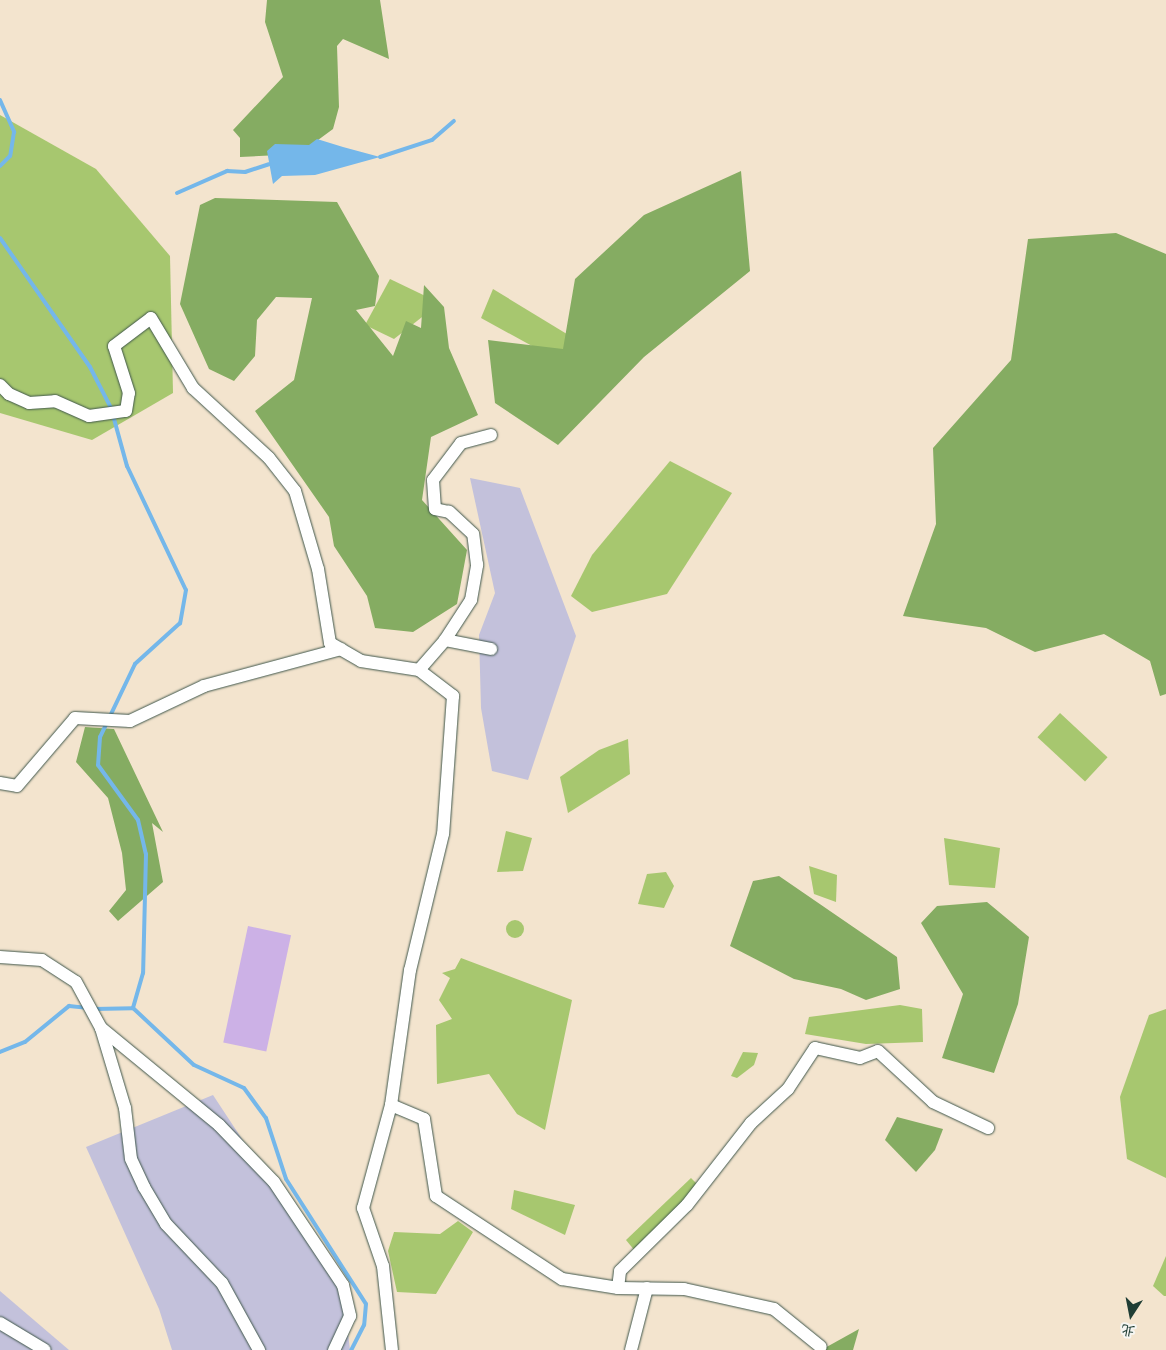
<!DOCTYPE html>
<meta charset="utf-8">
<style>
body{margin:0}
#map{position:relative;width:1166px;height:1350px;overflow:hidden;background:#f3e4ce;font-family:Mynerve,"LXGW WenKai TC",sans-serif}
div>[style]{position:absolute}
.industrial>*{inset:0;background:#c3c1db}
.green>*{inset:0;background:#a7c76f;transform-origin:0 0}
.round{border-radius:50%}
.forest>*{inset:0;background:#85ac62}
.water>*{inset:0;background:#74b7ea}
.stream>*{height:4px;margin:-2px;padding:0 2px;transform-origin:2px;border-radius:2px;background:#74b7ea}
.building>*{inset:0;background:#ccb1e6;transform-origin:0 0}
.roads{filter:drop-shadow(0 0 1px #3f564b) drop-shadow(0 0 1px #3f564b)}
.street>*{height:12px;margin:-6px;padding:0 6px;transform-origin:6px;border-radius:6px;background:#fff}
span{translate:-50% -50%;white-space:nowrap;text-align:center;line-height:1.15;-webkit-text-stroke:4px #f6f6f2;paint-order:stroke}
.north{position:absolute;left:1106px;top:1290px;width:50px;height:50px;-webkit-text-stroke:4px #f6f6f2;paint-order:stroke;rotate:191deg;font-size:14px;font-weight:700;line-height:20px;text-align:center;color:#1f3d34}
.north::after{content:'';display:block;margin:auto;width:18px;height:22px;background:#1f3d34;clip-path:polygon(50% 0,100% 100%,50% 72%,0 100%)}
</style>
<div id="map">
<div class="industrial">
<i style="clip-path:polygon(470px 478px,520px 488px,576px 636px,528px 780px,492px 771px,481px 708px,479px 635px,495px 593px)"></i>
<i style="clip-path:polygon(213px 1095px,343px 1292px,350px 1350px,172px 1350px,159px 1309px,86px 1147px)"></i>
<i style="clip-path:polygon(0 1291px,69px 1350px,0 1350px)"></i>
</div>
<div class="green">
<i style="clip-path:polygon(0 115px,96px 169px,170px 256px,173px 393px,92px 440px,0 413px)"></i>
<i style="clip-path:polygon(390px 279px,440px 303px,394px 339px,365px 325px)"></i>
<i style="clip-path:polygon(493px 289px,580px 342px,563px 363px,481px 318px)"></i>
<i style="clip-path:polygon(670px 461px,732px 493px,667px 594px,592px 612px,571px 596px,592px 555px)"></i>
<i style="left:1060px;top:713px;width:65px;height:33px;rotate:43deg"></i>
<i style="clip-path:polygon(628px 739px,630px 774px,568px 813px,560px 777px,599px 750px)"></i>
<i style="clip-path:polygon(506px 831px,532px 838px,523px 871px,497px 872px)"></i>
<i style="clip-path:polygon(944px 838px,1000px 848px,995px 888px,949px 885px)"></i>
<i style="clip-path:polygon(809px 866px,837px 875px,836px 902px,814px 894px)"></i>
<i style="clip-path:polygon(666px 872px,674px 886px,664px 908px,638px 904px,647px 874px)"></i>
<i class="round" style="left:506px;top:920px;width:18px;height:18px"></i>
<i style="clip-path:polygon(461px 958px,572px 1000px,545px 1130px,517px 1114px,489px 1074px,437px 1084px,436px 1025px,452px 1019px,439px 1000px,450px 978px,442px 973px,455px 969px)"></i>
<i style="clip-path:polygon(900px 1005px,922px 1009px,923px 1042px,866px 1044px,805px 1034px,809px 1017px)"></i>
<i style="clip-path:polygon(1166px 1009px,1166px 1178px,1127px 1159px,1120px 1097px,1149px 1015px)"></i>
<i style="clip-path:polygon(743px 1052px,758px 1053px,754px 1065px,737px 1078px,731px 1076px)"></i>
<i style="clip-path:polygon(691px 1178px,698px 1185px,635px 1251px,626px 1240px)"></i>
<i style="clip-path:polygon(514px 1190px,575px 1205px,565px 1235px,511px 1209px)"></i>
<i style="clip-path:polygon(458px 1221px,473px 1232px,436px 1294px,397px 1292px,388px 1251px,394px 1232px,440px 1234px)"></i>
<i style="clip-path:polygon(1166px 1256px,1166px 1296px,1164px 1296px,1153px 1286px)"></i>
</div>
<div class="forest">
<i style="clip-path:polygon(267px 0,380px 0,389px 59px,343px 39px,337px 46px,339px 107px,333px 129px,299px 154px,240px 157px,240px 138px,233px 130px,283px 77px,265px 22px)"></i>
<i style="clip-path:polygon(741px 171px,750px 271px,644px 357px,558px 445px,495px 403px,488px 340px,563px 349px,575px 279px,644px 215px)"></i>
<i style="clip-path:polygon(215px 198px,337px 202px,379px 276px,375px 306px,356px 310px,393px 356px,406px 321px,421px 328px,424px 285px,444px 307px,449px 348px,478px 415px,431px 437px,422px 500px,467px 550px,457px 604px,413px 632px,375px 628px,367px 596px,334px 546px,329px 517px,255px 411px,294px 380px,312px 298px,276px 297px,257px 320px,255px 356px,234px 381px,209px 369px,180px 304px,200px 205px)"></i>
<i style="clip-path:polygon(1116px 233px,1166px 254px,1166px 694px,1160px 696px,1150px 661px,1104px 634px,1035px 652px,986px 628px,903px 616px,936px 524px,933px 448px,1011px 360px,1028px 239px)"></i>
<i style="clip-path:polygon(85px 727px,114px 729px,163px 832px,152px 823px,163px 882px,118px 921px,109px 911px,126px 890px,122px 853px,108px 798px,76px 762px)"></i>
<i style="clip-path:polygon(779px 876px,897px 957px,900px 989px,866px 1000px,841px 989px,794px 979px,730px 946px,753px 881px)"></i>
<i style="clip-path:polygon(987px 902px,1029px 937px,1018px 1004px,994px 1073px,942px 1058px,963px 994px,921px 923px,937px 906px)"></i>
<i style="clip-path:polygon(897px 1117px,943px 1129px,935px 1150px,916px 1172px,885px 1140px)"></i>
<i style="clip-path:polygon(859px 1329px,853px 1350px,823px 1350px,823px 1349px)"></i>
</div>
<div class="water">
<i style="clip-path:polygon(317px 139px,343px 147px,380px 157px,315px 175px,282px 176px,273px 184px,267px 151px,275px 144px,309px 145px)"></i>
</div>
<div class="stream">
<i style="left:0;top:100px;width:35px;rotate:66deg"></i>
<i style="left:14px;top:132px;width:24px;rotate:99deg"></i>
<i style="left:10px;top:156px;width:14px;rotate:135deg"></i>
<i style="left:380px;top:157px;width:55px;rotate:-18.1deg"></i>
<i style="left:432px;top:140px;width:29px;rotate:-41deg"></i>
<i style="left:177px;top:193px;width:55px;rotate:-23.7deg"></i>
<i style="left:227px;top:171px;width:18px;rotate:3deg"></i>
<i style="left:245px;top:172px;width:25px;rotate:-18deg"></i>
<i style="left:0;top:238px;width:157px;rotate:55.1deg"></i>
<i style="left:90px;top:367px;width:46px;rotate:62.9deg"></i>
<i style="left:111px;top:408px;width:60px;rotate:74.6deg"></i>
<i style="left:127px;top:466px;width:137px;rotate:64.6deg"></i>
<i style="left:186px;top:590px;width:34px;rotate:100deg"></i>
<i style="left:180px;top:623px;width:61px;rotate:137.7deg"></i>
<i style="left:135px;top:664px;width:81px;rotate:115.6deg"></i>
<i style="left:100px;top:737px;width:28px;rotate:94deg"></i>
<i style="left:98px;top:765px;width:68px;rotate:54deg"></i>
<i style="left:138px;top:820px;width:35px;rotate:77deg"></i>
<i style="left:146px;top:854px;width:119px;rotate:91.4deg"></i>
<i style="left:143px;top:973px;width:36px;rotate:106deg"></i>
<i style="left:94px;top:1009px;width:39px;rotate:-1deg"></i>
<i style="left:133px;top:1008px;width:83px;rotate:43.1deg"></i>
<i style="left:194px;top:1065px;width:55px;rotate:24.7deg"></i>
<i style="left:244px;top:1088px;width:37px;rotate:54deg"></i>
<i style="left:266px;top:1118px;width:64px;rotate:71.8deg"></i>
<i style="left:286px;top:1179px;width:148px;rotate:57.4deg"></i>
<i style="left:366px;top:1304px;width:21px;rotate:95deg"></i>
<i style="left:364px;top:1325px;width:28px;rotate:117deg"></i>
<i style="left:0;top:1052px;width:27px;rotate:-22deg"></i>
<i style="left:25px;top:1042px;width:57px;rotate:-39.3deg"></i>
<i style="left:69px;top:1006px;width:18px;rotate:6deg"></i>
</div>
<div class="building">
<i style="left:248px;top:926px;width:44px;height:119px;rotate:12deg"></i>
</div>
<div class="roads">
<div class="street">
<i style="left:0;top:385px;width:13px;rotate:45deg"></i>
<i style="left:9px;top:394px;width:22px;rotate:24deg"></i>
<i style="left:29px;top:403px;width:26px;rotate:-4deg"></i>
<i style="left:55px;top:401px;width:37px;rotate:24deg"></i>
<i style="left:89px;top:416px;width:37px;rotate:-8deg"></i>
<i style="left:126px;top:411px;width:18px;rotate:-81deg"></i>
<i style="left:129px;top:393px;width:49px;rotate:-107.7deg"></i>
<i style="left:114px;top:346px;width:46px;rotate:-37.1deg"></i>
<i style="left:151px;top:318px;width:82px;rotate:59deg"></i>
<i style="left:193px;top:388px;width:103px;rotate:42.6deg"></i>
<i style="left:269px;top:458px;width:42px;rotate:51.8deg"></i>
<i style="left:295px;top:491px;width:81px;rotate:73.6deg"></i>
<i style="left:318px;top:569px;width:75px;rotate:80.8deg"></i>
<i style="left:330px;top:643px;width:36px;rotate:30deg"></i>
<i style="left:361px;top:661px;width:59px;rotate:8.8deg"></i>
<i style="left:419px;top:670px;width:43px;rotate:37.4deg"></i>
<i style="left:453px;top:696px;width:138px;rotate:94.1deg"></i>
<i style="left:443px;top:834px;width:140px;rotate:103.6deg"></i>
<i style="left:410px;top:970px;width:136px;rotate:98deg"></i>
<i style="left:391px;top:1105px;width:107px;rotate:105.2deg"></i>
<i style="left:363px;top:1208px;width:61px;rotate:71deg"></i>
<i style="left:383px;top:1266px;width:84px;rotate:83.9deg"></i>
<i style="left:445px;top:640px;width:48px;rotate:-57deg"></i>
<i style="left:471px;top:600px;width:36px;rotate:-80deg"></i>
<i style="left:477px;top:565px;width:31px;rotate:-97deg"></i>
<i style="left:473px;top:534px;width:33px;rotate:-137deg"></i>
<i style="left:449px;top:512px;width:14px;rotate:-168deg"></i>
<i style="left:435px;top:509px;width:29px;rotate:-94deg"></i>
<i style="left:433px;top:480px;width:46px;rotate:-52.9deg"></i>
<i style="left:461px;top:443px;width:31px;rotate:-15deg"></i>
<i style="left:419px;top:670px;width:40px;rotate:-49deg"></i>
<i style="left:445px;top:640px;width:47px;rotate:11.1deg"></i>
<i style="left:0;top:783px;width:17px;rotate:10deg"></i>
<i style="left:17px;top:786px;width:89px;rotate:-49.5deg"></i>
<i style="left:75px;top:718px;width:55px;rotate:3.1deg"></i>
<i style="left:130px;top:721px;width:82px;rotate:-25.3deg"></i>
<i style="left:204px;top:686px;width:142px;rotate:-15.1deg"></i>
<i style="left:0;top:957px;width:42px;rotate:4.1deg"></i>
<i style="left:42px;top:960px;width:40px;rotate:32.9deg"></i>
<i style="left:76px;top:982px;width:52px;rotate:61.5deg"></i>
<i style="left:101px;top:1028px;width:84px;rotate:73.3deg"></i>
<i style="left:125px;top:1108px;width:51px;rotate:83.3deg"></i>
<i style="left:131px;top:1159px;width:31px;rotate:65deg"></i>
<i style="left:144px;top:1187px;width:43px;rotate:59.3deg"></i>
<i style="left:166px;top:1224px;width:81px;rotate:46.5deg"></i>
<i style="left:222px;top:1283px;width:77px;rotate:61.1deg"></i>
<i style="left:101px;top:1028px;width:153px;rotate:39.4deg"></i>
<i style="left:219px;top:1125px;width:79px;rotate:46deg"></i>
<i style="left:274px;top:1182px;width:124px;rotate:56.2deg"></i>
<i style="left:343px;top:1285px;width:32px;rotate:77deg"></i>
<i style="left:350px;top:1316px;width:38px;rotate:115deg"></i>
<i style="left:391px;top:1105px;width:36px;rotate:23deg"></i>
<i style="left:424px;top:1119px;width:78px;rotate:81.1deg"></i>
<i style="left:436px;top:1196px;width:151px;rotate:33.4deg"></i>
<i style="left:562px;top:1279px;width:57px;rotate:9.1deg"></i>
<i style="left:618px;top:1288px;width:66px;rotate:0.9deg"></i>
<i style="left:684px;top:1289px;width:92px;rotate:12.5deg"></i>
<i style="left:774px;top:1309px;width:60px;rotate:39deg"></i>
<i style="left:618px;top:1288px;width:17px;rotate:-83deg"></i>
<i style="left:620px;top:1271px;width:94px;rotate:-44.6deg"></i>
<i style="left:687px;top:1205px;width:104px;rotate:-52deg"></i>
<i style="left:751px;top:1123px;width:50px;rotate:-42.6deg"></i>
<i style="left:788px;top:1089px;width:49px;rotate:-56.6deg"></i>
<i style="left:815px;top:1048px;width:46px;rotate:12.5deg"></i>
<i style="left:860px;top:1058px;width:19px;rotate:-21deg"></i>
<i style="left:878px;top:1051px;width:75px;rotate:42.8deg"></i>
<i style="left:933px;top:1102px;width:61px;rotate:25.3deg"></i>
<i style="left:0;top:1323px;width:52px;rotate:31deg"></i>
<i style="left:631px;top:1350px;width:64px;rotate:-75.5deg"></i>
</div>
</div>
<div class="north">北</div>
</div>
